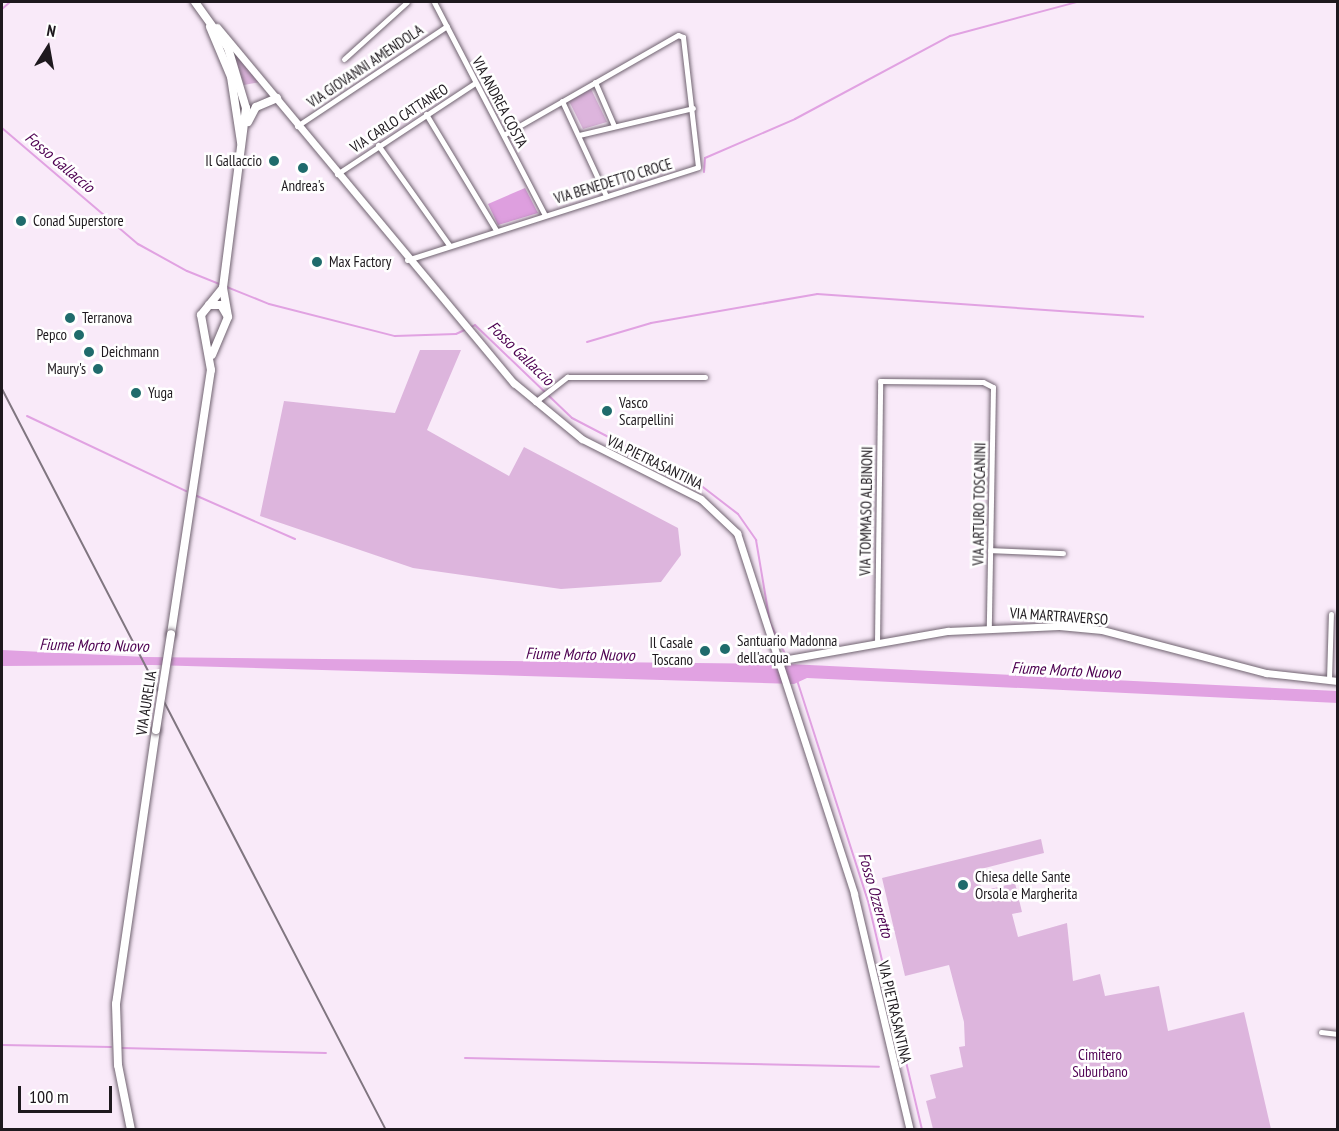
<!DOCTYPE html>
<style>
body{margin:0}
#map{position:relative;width:1339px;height:1131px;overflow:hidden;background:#f9eaf9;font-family:"PT Sans Narrow",sans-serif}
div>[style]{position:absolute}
.green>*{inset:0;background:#ddb5dd}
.forest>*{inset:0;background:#de9fdf}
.water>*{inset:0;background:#e1a2e2}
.stream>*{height:2px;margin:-1px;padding:0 1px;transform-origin:1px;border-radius:1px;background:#e1a2e2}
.roads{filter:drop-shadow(0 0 2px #706370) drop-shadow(0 0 2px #706370)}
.street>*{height:5px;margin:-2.5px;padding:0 2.5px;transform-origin:2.5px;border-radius:2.5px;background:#fff}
.secondary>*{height:7px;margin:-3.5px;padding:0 3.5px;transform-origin:3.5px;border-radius:3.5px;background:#fff}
.primary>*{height:8px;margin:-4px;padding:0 4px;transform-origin:4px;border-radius:4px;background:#fff}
.rail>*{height:2px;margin:-1px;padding:0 1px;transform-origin:1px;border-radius:1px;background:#807680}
.bridges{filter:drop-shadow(0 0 2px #706370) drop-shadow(0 0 2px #706370)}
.primary-bridge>*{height:8px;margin:-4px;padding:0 4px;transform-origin:4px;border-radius:4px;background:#fff}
.dots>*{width:16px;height:16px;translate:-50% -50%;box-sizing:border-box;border:3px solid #fff;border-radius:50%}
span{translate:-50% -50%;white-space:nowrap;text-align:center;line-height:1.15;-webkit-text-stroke:5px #fff;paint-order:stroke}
.street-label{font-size:15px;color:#1e191e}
.poi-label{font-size:15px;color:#1e191e}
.right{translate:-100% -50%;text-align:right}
.left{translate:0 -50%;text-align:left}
.park-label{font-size:15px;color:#4f0053}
.water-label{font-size:16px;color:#4d0051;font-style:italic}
.frame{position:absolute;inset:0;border:3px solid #1e191e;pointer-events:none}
.north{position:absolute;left:18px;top:18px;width:60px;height:60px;-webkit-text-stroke:4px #fff;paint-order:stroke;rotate:11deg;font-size:16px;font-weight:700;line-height:24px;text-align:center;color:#1e191e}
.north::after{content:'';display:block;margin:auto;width:21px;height:27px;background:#1e191e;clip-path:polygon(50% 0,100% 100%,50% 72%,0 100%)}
.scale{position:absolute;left:18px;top:1086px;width:94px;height:27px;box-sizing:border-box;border:3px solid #1e191e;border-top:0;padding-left:8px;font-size:18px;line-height:21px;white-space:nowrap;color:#1e191e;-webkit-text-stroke:4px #fff;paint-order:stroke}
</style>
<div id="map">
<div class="green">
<i style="clip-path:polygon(233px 51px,260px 82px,244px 85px)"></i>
<i style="clip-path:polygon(591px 89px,607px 122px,583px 129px,569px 101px)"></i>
<i style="clip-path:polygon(420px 350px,461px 350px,427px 430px,509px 476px,524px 447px,678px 528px,681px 555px,661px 582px,561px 589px,413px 568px,260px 516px,284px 401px,395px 413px)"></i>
<i style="clip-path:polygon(1041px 839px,1044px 853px,977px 870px,982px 891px,1015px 883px,1022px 912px,1012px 914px,1018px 937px,1067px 923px,1073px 981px,1100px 974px,1105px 996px,1159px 986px,1168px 1031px,1244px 1012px,1271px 1129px,933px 1129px,926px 1101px,936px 1098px,930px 1075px,963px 1067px,959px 1047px,965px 1046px,964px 1022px,949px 965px,905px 976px,882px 878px)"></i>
</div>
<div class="forest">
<i style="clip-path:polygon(525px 188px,538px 213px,498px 225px,488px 204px)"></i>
</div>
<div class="water">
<i style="clip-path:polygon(2px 650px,145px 657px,789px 664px,1337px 691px,1338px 703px,807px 678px,794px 684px,152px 665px,2px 666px)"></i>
</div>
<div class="stream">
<i style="left:2px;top:9px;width:11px;rotate:-41deg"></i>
<i style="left:2px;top:128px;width:179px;rotate:40.5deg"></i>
<i style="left:138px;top:244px;width:56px;rotate:28.9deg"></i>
<i style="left:187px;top:271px;width:88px;rotate:21.9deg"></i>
<i style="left:269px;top:304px;width:130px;rotate:14.3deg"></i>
<i style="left:395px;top:336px;width:61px;rotate:-1.9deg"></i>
<i style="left:456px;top:334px;width:21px;rotate:-25deg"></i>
<i style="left:475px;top:325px;width:134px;rotate:43.8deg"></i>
<i style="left:572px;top:418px;width:143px;rotate:27.5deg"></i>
<i style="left:699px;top:484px;width:49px;rotate:37.6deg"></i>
<i style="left:738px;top:514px;width:32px;rotate:55deg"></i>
<i style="left:756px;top:540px;width:84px;rotate:80.4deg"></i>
<i style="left:770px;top:623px;width:37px;rotate:64deg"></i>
<i style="left:704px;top:172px;width:14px;rotate:-86deg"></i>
<i style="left:705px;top:158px;width:98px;rotate:-23.4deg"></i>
<i style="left:795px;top:119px;width:176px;rotate:-28.2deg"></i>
<i style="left:950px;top:36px;width:131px;rotate:-15deg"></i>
<i style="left:587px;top:342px;width:67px;rotate:-16.5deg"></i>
<i style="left:651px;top:323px;width:169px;rotate:-9.9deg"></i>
<i style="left:817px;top:294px;width:327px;rotate:4deg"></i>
<i style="left:27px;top:416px;width:176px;rotate:25.3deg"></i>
<i style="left:197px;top:496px;width:107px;rotate:23.7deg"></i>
<i style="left:797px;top:680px;width:232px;rotate:72.2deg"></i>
<i style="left:868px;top:901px;width:235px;rotate:76.7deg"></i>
<i style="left:2px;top:1045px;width:109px;rotate:1.1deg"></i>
<i style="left:121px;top:1048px;width:205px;rotate:1.4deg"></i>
<i style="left:465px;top:1058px;width:414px;rotate:1.2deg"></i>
</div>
<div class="roads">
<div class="street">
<i style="left:434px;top:2px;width:240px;rotate:62.5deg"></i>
<i style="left:344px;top:59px;width:85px;rotate:-42.1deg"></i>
<i style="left:595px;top:82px;width:48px;rotate:66.6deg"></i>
<i style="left:562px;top:101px;width:105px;rotate:65.1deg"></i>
<i style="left:426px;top:114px;width:135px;rotate:58.9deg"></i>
<i style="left:297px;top:126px;width:180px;rotate:-33.7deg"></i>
<i style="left:579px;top:135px;width:117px;rotate:-13.3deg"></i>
<i style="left:378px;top:145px;width:123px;rotate:54.6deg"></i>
<i style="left:337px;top:174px;width:165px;rotate:-33.4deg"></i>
<i style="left:407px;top:260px;width:305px;rotate:-17.7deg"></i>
<i style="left:698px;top:167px;width:131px;rotate:-96.6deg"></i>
<i style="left:683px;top:37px;width:5px;rotate:-158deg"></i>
<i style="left:678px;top:35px;width:199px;rotate:150.2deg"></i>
<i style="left:535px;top:402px;width:41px;rotate:-38deg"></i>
<i style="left:567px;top:377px;width:138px"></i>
<i style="left:990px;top:550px;width:73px;rotate:2.4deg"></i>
<i style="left:877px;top:642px;width:261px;rotate:-89.3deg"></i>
<i style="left:880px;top:381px;width:103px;rotate:0.6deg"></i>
<i style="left:983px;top:382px;width:11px;rotate:27deg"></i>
<i style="left:993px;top:387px;width:239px;rotate:91deg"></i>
<i style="left:1329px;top:680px;width:66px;rotate:-88.3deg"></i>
<i style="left:1321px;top:1032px;width:17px;rotate:7deg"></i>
</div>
<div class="secondary">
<i style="left:217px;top:27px;width:464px;rotate:50.2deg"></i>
<i style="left:514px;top:383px;width:88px;rotate:39.5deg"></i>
<i style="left:582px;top:439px;width:133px;rotate:26.8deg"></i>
<i style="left:701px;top:499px;width:50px;rotate:43.4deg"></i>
<i style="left:737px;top:533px;width:379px;rotate:72deg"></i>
<i style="left:854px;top:894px;width:243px;rotate:76.7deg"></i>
<i style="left:777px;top:661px;width:174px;rotate:-10deg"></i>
<i style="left:948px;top:631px;width:111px;rotate:-2.6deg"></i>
<i style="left:1059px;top:626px;width:43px;rotate:5.3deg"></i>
<i style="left:1102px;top:630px;width:170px;rotate:14.7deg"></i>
<i style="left:1266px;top:673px;width:72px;rotate:6.3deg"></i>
</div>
<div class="primary">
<i style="left:195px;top:2px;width:57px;rotate:54.3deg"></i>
<i style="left:228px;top:48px;width:63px;rotate:73.3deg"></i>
<i style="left:246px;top:108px;width:181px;rotate:97.3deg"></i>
<i style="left:223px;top:288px;width:27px;rotate:80deg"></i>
<i style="left:210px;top:27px;width:54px;rotate:67.2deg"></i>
<i style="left:231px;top:77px;width:66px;rotate:81.3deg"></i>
<i style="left:248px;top:122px;width:17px;rotate:-62deg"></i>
<i style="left:256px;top:107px;width:23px;rotate:-23deg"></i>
<i style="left:209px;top:305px;width:12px"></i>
<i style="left:221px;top:305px;width:14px;rotate:60deg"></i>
<i style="left:228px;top:317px;width:41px;rotate:112.8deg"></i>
<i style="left:171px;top:634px;width:267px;rotate:-81.4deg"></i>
<i style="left:211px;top:370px;width:56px;rotate:-100.3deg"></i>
<i style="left:201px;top:315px;width:35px;rotate:-51deg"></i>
<i style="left:131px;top:1130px;width:66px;rotate:-101.3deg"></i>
<i style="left:118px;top:1065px;width:61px;rotate:-91.9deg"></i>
<i style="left:116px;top:1004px;width:277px;rotate:-81.7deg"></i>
</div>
</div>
<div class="rail">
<i style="left:2px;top:389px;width:835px;rotate:62.61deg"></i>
</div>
<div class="bridges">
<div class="primary-bridge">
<i style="left:156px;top:730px;width:97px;rotate:-81.1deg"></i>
</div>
</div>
<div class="dots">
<i style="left:274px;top:161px;background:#1f6b6c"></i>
<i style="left:303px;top:168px;background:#1f6b6c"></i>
<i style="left:21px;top:221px;background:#1f6b6c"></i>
<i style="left:317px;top:262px;background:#1f6b6c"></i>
<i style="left:70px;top:318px;background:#1f6b6c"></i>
<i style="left:79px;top:335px;background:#1f6b6c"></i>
<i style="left:89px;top:352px;background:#1f6b6c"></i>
<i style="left:98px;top:369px;background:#1f6b6c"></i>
<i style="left:136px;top:393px;background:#1f6b6c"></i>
<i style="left:607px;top:411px;background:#1f6b6c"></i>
<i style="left:725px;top:649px;background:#1f6b6c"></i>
<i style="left:705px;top:651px;background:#1f6b6c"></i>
<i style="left:963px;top:885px;background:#1f6b6c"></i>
</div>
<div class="street-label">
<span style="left:365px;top:66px;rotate:-34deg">VIA GIOVANNI AMENDOLA</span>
<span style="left:500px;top:102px;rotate:62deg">VIA ANDREA COSTA</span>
<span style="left:399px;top:118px;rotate:-33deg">VIA CARLO CATTANEO</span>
<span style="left:613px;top:181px;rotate:-17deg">VIA BENEDETTO CROCE</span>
<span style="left:655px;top:462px;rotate:26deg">VIA PIETRASANTINA</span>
<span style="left:979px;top:504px;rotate:-89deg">VIA ARTURO TOSCANINI</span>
<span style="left:866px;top:511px;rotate:-89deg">VIA TOMMASO ALBINONI</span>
<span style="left:1059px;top:616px;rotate:4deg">VIA MARTRAVERSO</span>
<span style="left:146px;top:703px;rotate:-81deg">VIA AURELIA</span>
<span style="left:895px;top:1012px;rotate:77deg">VIA PIETRASANTINA</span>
</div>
<div class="poi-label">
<span class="right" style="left:262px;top:161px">Il Gallaccio</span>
<span style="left:303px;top:186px">Andrea's</span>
<span class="left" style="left:33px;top:221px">Conad Superstore</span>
<span class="left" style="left:329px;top:262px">Max Factory</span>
<span class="left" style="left:82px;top:318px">Terranova</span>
<span class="right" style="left:67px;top:335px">Pepco</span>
<span class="left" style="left:101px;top:352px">Deichmann</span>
<span class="right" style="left:86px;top:369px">Maury's</span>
<span class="left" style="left:148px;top:393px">Yuga</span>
<span class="left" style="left:619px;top:411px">Vasco<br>Scarpellini</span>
<span class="left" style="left:737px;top:649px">Santuario Madonna<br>dell'acqua</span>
<span class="right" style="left:693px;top:651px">Il Casale<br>Toscano</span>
<span class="left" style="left:975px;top:885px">Chiesa delle Sante<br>Orsola e Margherita</span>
</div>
<div class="park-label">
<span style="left:1100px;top:1063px">Cimitero<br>Suburbano</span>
</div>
<div class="water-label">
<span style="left:60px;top:162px;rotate:40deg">Fosso Gallaccio</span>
<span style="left:521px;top:353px;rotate:44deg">Fosso Gallaccio</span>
<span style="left:94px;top:645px;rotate:1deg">Fiume Morto Nuovo</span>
<span style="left:580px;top:654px;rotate:1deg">Fiume Morto Nuovo</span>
<span style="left:1066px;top:670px;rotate:3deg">Fiume Morto Nuovo</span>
<span style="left:876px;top:895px;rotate:74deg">Fosso Ozzeretto</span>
</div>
<div class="frame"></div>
<div class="north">N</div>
<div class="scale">100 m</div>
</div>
